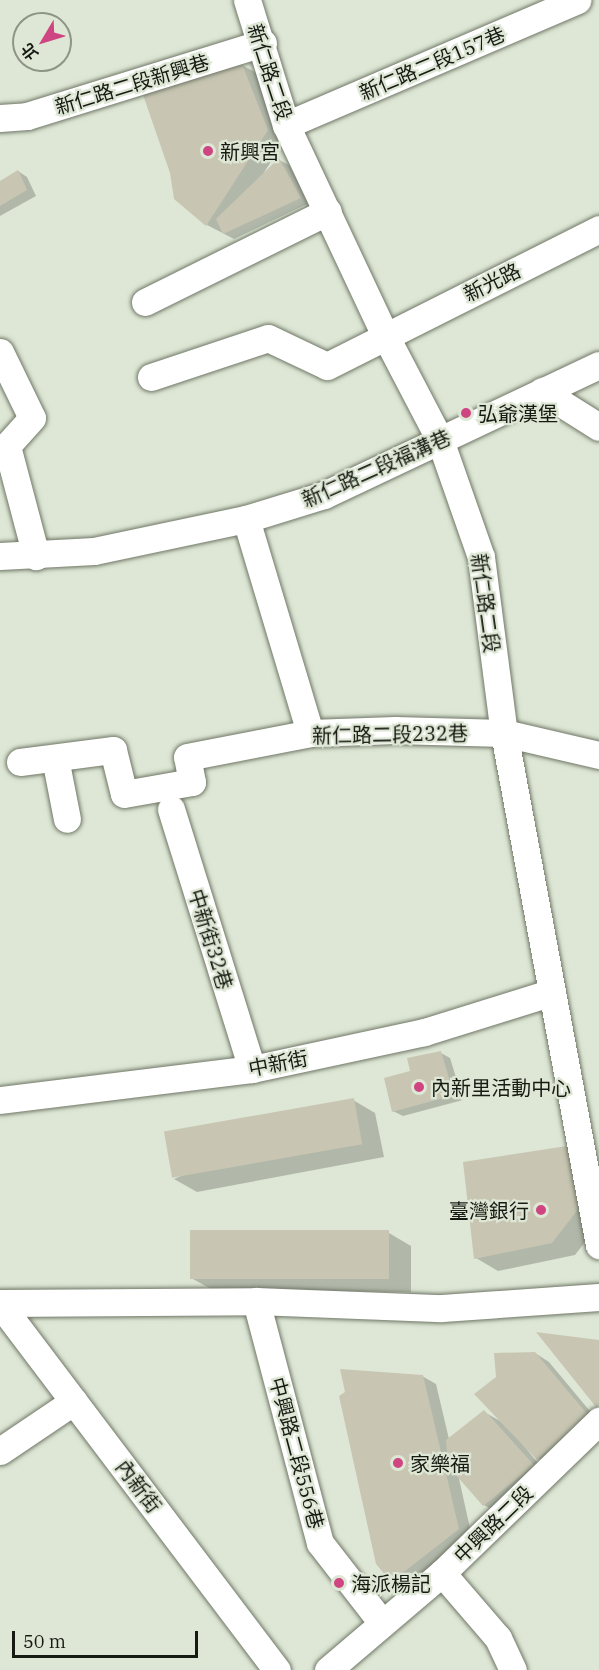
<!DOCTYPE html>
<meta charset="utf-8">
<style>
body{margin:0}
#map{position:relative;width:599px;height:1670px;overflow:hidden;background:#dee7d5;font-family:"IBM Plex Serif","Noto Sans TC",serif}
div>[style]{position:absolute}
.shadow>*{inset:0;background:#0003}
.building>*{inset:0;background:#c8c6b3;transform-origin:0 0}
.roads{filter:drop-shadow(0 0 2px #707767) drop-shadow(0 0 2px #707767)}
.minor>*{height:27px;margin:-13.5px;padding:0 13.5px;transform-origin:13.5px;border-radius:13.5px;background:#fff}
.dots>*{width:16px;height:16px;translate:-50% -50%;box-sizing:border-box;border:3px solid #dee7d5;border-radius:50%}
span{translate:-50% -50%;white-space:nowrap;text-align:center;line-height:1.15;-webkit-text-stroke:4.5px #dee7d5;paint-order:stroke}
.street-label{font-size:20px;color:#171a13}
.poi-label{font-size:20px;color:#171a13}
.left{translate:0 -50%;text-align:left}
.right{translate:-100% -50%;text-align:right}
.north{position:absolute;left:12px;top:12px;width:60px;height:60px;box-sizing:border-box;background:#dee7d5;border:2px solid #8e9587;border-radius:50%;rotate:232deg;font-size:16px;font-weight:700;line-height:24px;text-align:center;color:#171a13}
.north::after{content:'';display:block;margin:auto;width:21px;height:27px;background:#ce4581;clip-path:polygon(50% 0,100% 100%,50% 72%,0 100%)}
.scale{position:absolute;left:12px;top:1631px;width:186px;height:27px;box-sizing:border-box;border:3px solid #171a13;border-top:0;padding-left:8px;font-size:18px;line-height:21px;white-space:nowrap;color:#171a13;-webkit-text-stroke:4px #dee7d5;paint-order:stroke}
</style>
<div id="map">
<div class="shadow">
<i style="clip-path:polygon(242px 65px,260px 75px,285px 140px,263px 174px,279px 160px,289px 165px,309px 203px,234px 239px,207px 225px)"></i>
<i style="clip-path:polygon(18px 171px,27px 177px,36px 196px,0 216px,0 182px)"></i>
<i style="clip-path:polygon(441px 1053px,450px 1058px,463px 1100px,403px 1116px,393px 1111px)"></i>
<i style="clip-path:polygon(353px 1100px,375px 1113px,384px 1157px,197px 1192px,174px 1179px)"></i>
<i style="clip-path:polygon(567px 1147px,599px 1224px,575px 1255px,498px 1271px,476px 1258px)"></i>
<i style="clip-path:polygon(389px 1233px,411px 1246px,411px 1292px,213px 1290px,191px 1278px)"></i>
<i style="clip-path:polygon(535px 1353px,549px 1362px,599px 1422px,552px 1466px,538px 1458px,512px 1431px,546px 1473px,498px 1513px,484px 1505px,458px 1474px,472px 1537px,406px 1589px,392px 1581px,377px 1563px,346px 1392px,422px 1376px,436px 1384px,449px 1439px,484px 1412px,502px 1422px)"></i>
</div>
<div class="building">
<i style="clip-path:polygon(242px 64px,268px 130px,206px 226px,174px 199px,170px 173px,142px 92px)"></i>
<i style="clip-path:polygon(279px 158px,301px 198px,223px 234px,216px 219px)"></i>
<i style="clip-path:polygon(18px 170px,27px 190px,0 206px,0 181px)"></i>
<i style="clip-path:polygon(441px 1051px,454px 1095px,392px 1112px,384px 1078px,410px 1071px,407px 1058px)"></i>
<i style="left:354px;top:1098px;width:47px;height:193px;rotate:80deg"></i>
<i style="clip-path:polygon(567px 1146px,579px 1208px,552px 1243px,474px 1259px,463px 1162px)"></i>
<i style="left:190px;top:1230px;width:199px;height:49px"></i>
<i style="clip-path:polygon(536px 1332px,599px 1340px,599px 1404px,596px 1407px)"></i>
<i style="clip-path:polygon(535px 1352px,588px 1415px,537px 1460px,474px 1394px,496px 1377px,494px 1353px)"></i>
<i style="clip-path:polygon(340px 1369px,423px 1375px,459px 1529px,391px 1582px,376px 1564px,339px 1396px,345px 1392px)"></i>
<i style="clip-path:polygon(484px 1410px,534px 1465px,483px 1506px,448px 1466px,446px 1440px)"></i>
</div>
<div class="roads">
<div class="minor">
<i style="left:247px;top:0;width:131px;rotate:72.7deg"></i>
<i style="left:286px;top:125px;width:232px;rotate:64.8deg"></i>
<i style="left:385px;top:335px;width:119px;rotate:62.4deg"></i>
<i style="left:440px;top:440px;width:124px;rotate:70.7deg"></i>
<i style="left:481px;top:557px;width:177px;rotate:82.6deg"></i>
<i style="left:504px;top:733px;width:521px;rotate:79.49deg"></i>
<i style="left:0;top:118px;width:27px;rotate:-4deg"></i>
<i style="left:27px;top:116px;width:247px;rotate:-17.2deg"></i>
<i style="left:286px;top:125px;width:317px;rotate:-23.2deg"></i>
<i style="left:145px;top:302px;width:204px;rotate:-26.4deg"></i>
<i style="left:0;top:352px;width:73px;rotate:64.1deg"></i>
<i style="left:32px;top:418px;width:38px;rotate:132deg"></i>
<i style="left:7px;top:446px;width:114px;rotate:75.2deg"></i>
<i style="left:151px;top:377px;width:123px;rotate:-18.4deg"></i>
<i style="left:268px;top:338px;width:65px;rotate:25.4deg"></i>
<i style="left:327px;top:366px;width:305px;rotate:-26.7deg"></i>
<i style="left:542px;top:391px;width:67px;rotate:32.3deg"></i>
<i style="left:246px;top:519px;width:223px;rotate:73.3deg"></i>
<i style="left:0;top:556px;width:94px;rotate:-3deg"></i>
<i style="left:94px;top:551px;width:155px;rotate:-11.9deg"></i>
<i style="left:246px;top:519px;width:82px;rotate:-17.1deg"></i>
<i style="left:324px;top:495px;width:304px;rotate:-25.3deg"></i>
<i style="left:55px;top:758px;width:62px;rotate:78.9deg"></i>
<i style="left:20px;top:762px;width:94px;rotate:-7.4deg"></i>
<i style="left:113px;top:750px;width:45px;rotate:76deg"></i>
<i style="left:124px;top:794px;width:69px;rotate:-10deg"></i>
<i style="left:192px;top:782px;width:25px;rotate:-101deg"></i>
<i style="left:187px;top:757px;width:125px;rotate:-11deg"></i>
<i style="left:310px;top:733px;width:85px;rotate:-2deg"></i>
<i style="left:395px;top:730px;width:109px;rotate:1.6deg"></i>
<i style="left:504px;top:733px;width:98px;rotate:13deg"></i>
<i style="left:171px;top:809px;width:272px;rotate:72.7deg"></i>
<i style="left:0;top:1100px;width:254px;rotate:-7deg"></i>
<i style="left:252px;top:1069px;width:176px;rotate:-12.1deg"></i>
<i style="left:424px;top:1032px;width:131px;rotate:-17.3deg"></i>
<i style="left:256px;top:1301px;width:250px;rotate:75.2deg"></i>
<i style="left:320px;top:1543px;width:101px;rotate:52.2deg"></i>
<i style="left:0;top:1303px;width:256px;rotate:-0.4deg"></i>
<i style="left:256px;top:1301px;width:186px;rotate:2.2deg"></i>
<i style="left:442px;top:1308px;width:157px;rotate:-4deg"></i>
<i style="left:0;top:1304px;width:459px;rotate:52.9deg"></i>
<i style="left:0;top:1451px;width:89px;rotate:-34deg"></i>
<i style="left:442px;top:1573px;width:86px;rotate:49.3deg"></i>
<i style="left:498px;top:1638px;width:35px;rotate:65deg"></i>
<i style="left:328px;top:1670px;width:150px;rotate:-40.4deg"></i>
<i style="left:442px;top:1573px;width:219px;rotate:-44.1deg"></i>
</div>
</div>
<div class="dots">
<i style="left:208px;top:151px;background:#ce4581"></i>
<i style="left:466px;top:413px;background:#ce4581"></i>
<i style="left:419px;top:1087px;background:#ce4581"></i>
<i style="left:541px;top:1210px;background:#ce4581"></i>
<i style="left:398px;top:1463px;background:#ce4581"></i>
<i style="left:339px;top:1583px;background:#ce4581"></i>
</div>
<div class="street-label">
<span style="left:432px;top:63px;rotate:-23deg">新仁路二段157巷</span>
<span style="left:270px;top:72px;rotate:72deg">新仁路二段</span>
<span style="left:132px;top:84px;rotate:-17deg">新仁路二段新興巷</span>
<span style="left:492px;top:282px;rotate:-26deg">新光路</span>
<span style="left:376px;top:468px;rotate:-24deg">新仁路二段福溝巷</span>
<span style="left:486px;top:603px;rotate:82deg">新仁路二段</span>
<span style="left:390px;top:734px;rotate:-1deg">新仁路二段232巷</span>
<span style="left:211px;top:939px;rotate:73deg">中新街32巷</span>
<span style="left:278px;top:1063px;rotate:-11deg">中新街</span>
<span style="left:297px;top:1453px;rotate:75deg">中興路二段556巷</span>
<span style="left:139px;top:1486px;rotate:53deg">內新街</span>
<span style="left:493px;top:1524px;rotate:-44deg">中興路二段</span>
</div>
<div class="poi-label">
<span class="left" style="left:220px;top:151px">新興宮</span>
<span class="left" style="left:478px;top:413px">弘爺漢堡</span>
<span class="left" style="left:431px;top:1087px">內新里活動中心</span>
<span class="right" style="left:529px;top:1210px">臺灣銀行</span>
<span class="left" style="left:410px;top:1463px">家樂福</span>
<span class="left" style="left:351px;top:1583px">海派楊記</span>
</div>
<div class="north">北</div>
<div class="scale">50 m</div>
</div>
